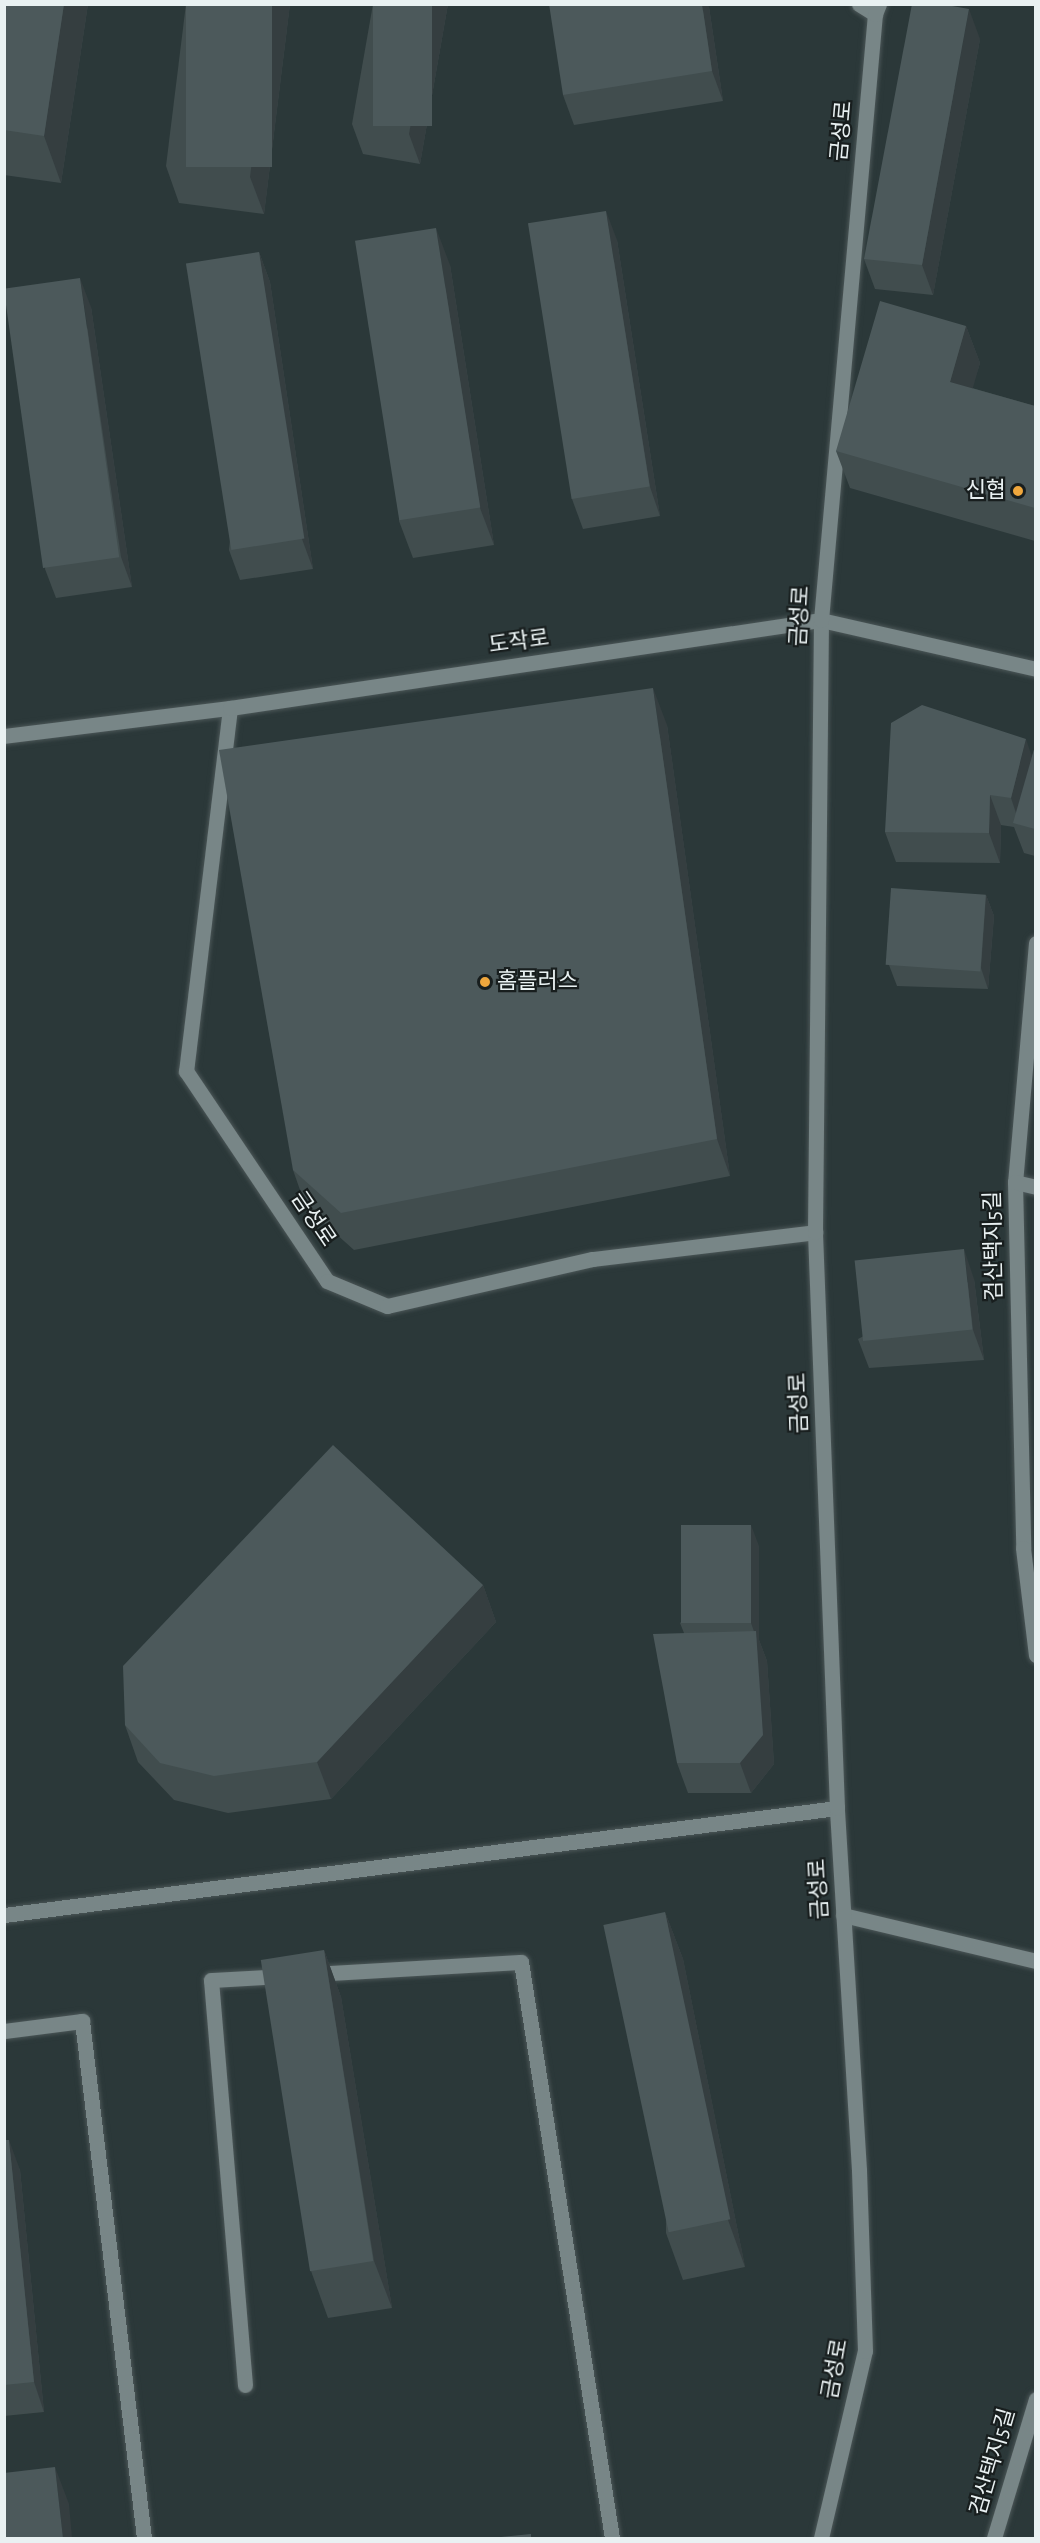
<!DOCTYPE html>
<meta charset="utf-8">
<style>
body{margin:0}
#map{position:relative;width:1040px;height:2543px;overflow:hidden;background:#2b3839;font-family:"Alegreya Sans","Noto Sans KR",sans-serif}
div>[style]{position:absolute}
.roads{filter:drop-shadow(0 0 2px #4b5657) drop-shadow(0 0 2px #4b5657)}
.minor>*{height:15px;margin:-7.5px;padding:0 7.5px;transform-origin:7.5px;border-radius:7.5px;background:#788687}
.wall>*{inset:0;background:#414d4e}
.shaded-wall>*{inset:0;background:#353e40}
.building>*{inset:0;background:#4c595b;transform-origin:0 0}
.dots>*{width:16px;height:16px;translate:-50% -50%;box-sizing:border-box;border:3px solid #181e1e;border-radius:50%}
span{translate:-50% -50%;white-space:nowrap;text-align:center;line-height:1.15;-webkit-text-stroke:4.5px #181e1e;paint-order:stroke}
.street-label{font-size:22px;color:#e9f1f2}
.poi-label{font-size:22px;color:#e9f1f2}
.right{translate:-100% -50%;text-align:right}
.left{translate:0 -50%;text-align:left}
.frame{position:absolute;inset:0;border:6px solid #e9f1f2;pointer-events:none}
</style>
<div id="map">
<div class="roads">
<div class="minor">
<i style="left:859px;top:4px;width:19px;rotate:32deg"></i>
<i style="left:230px;top:708px;width:366px;rotate:96.9deg"></i>
<i style="left:186px;top:1071px;width:253px;rotate:56.1deg"></i>
<i style="left:327px;top:1281px;width:65px;rotate:22.6deg"></i>
<i style="left:387px;top:1306px;width:211px;rotate:-12.9deg"></i>
<i style="left:593px;top:1259px;width:224px;rotate:-6.9deg"></i>
<i style="left:4px;top:736px;width:228px;rotate:-7.1deg"></i>
<i style="left:230px;top:708px;width:598px;rotate:-8.47deg"></i>
<i style="left:821px;top:620px;width:221px;rotate:12.8deg"></i>
<i style="left:1036px;top:943px;width:240px;rotate:95deg"></i>
<i style="left:1015px;top:1182px;width:366px;rotate:88.7deg"></i>
<i style="left:1023px;top:1548px;width:108px;rotate:83.1deg"></i>
<i style="left:1015px;top:1182px;width:22px;rotate:13deg"></i>
<i style="left:4px;top:1915px;width:840px;rotate:-7.32deg"></i>
<i style="left:843px;top:1915px;width:198px;rotate:13.4deg"></i>
<i style="left:312px;top:1974px;width:209px;rotate:-3.3deg"></i>
<i style="left:521px;top:1962px;width:583px;rotate:81.02deg"></i>
<i style="left:4px;top:2031px;width:79px;rotate:-7.3deg"></i>
<i style="left:82px;top:2021px;width:521px;rotate:83.16deg"></i>
<i style="left:245px;top:2385px;width:406px;rotate:-94.8deg"></i>
<i style="left:211px;top:1980px;width:71px;rotate:-3.2deg"></i>
<i style="left:821px;top:2538px;width:192px;rotate:-76.8deg"></i>
<i style="left:865px;top:2351px;width:181px;rotate:-91.9deg"></i>
<i style="left:859px;top:2170px;width:363px;rotate:-93.5deg"></i>
<i style="left:837px;top:1808px;width:576px;rotate:-92.19deg"></i>
<i style="left:815px;top:1232px;width:612px;rotate:-89.44deg"></i>
<i style="left:821px;top:620px;width:608px;rotate:-84.91deg"></i>
<i style="left:875px;top:14px;width:11px;rotate:-68deg"></i>
<i style="left:994px;top:2538px;width:145px;rotate:-73.2deg"></i>
</div>
</div>
<div class="wall">
<i style="clip-path:polygon(4px 4px,88px 4px,61px 183px,4px 175px)"></i>
<i style="clip-path:polygon(186px 4px,290px 4px,264px 214px,179px 203px,166px 166px)"></i>
<i style="clip-path:polygon(373px 4px,448px 4px,420px 164px,363px 154px,352px 124px)"></i>
<i style="clip-path:polygon(709px 7px,723px 101px,574px 125px,563px 95px)"></i>
<i style="clip-path:polygon(980px 39px,933px 295px,875px 289px,864px 259px)"></i>
<i style="clip-path:polygon(617px 240px,660px 516px,583px 529px,572px 499px)"></i>
<i style="clip-path:polygon(259px 252px,270px 282px,313px 569px,240px 580px,229px 550px)"></i>
<i style="clip-path:polygon(450px 265px,494px 545px,413px 558px,399px 521px)"></i>
<i style="clip-path:polygon(91px 307px,132px 587px,56px 598px,45px 569px)"></i>
<i style="clip-path:polygon(966px 326px,980px 363px,972px 388px,1035px 406px,1035px 541px,850px 488px,836px 451px)"></i>
<i style="clip-path:polygon(667px 725px,730px 1176px,354px 1250px,306px 1207px,293px 1170px)"></i>
<i style="clip-path:polygon(1035px 746px,1035px 856px,1024px 853px,1014px 827px,1001px 825px,1000px 863px,896px 862px,885px 832px,1032px 757px)"></i>
<i style="clip-path:polygon(986px 895px,994px 916px,988px 989px,897px 986px,889px 965px)"></i>
<i style="clip-path:polygon(974px 1279px,984px 1360px,869px 1368px,858px 1339px)"></i>
<i style="clip-path:polygon(759px 1546px,759px 1640px,767px 1661px,774px 1764px,751px 1793px,688px 1793px,677px 1763px,684px 1633px,680px 1623px)"></i>
<i style="clip-path:polygon(483px 1585px,496px 1622px,331px 1799px,228px 1813px,174px 1800px,138px 1762px,125px 1725px)"></i>
<i style="clip-path:polygon(665px 1912px,683px 1959px,745px 2267px,683px 2280px,666px 2233px)"></i>
<i style="clip-path:polygon(324px 1950px,341px 1997px,392px 2308px,328px 2318px,311px 2271px)"></i>
<i style="clip-path:polygon(4px 2140px,20px 2170px,44px 2412px,4px 2416px)"></i>
</div>
<div class="shaded-wall">
<i style="clip-path:polygon(64px 4px,88px 4px,61px 183px,44px 136px)"></i>
<i style="clip-path:polygon(272px 4px,290px 4px,264px 214px,250px 177px)"></i>
<i style="clip-path:polygon(432px 4px,448px 4px,420px 164px,409px 134px)"></i>
<i style="clip-path:polygon(702px 4px,708px 4px,709px 7px,723px 101px,712px 71px)"></i>
<i style="clip-path:polygon(969px 9px,980px 39px,933px 295px,922px 265px)"></i>
<i style="clip-path:polygon(606px 211px,617px 240px,660px 516px,650px 487px)"></i>
<i style="clip-path:polygon(436px 228px,450px 265px,494px 545px,480px 508px)"></i>
<i style="clip-path:polygon(259px 252px,270px 282px,313px 569px,302px 539px)"></i>
<i style="clip-path:polygon(80px 278px,91px 307px,132px 587px,121px 557px)"></i>
<i style="clip-path:polygon(966px 326px,980px 363px,964px 419px,950px 382px)"></i>
<i style="clip-path:polygon(653px 688px,667px 725px,730px 1176px,717px 1139px)"></i>
<i style="clip-path:polygon(1026px 739px,1035px 766px,1020px 825px,1011px 798px)"></i>
<i style="clip-path:polygon(990px 795px,1001px 825px,1000px 863px,989px 833px)"></i>
<i style="clip-path:polygon(986px 895px,994px 916px,988px 989px,981px 968px)"></i>
<i style="clip-path:polygon(964px 1249px,974px 1279px,984px 1360px,973px 1330px)"></i>
<i style="clip-path:polygon(751px 1525px,759px 1546px,759px 1640px,767px 1661px,774px 1764px,751px 1793px,740px 1763px,756px 1637px,751px 1623px)"></i>
<i style="clip-path:polygon(483px 1585px,496px 1622px,331px 1799px,317px 1762px)"></i>
<i style="clip-path:polygon(665px 1912px,683px 1959px,745px 2267px,728px 2220px)"></i>
<i style="clip-path:polygon(324px 1950px,341px 1997px,392px 2308px,374px 2261px)"></i>
<i style="clip-path:polygon(9px 2140px,20px 2170px,44px 2412px,34px 2382px)"></i>
<i style="clip-path:polygon(55px 2467px,69px 2504px,72px 2538px,63px 2538px)"></i>
</div>
<div class="building">
<i style="clip-path:polygon(4px 4px,64px 4px,44px 136px,4px 130px)"></i>
<i style="left:186px;top:4px;width:86px;height:163px"></i>
<i style="left:373px;top:4px;width:59px;height:122px"></i>
<i style="clip-path:polygon(549px 4px,702px 4px,712px 71px,563px 95px)"></i>
<i style="clip-path:polygon(912px 4px,941px 4px,969px 9px,922px 265px,864px 259px)"></i>
<i style="left:606px;top:211px;width:279px;height:79px;rotate:81deg"></i>
<i style="left:436px;top:228px;width:283px;height:82px;rotate:81deg"></i>
<i style="left:259px;top:252px;width:290px;height:74px;rotate:81deg"></i>
<i style="left:80px;top:278px;width:282px;height:77px;rotate:82deg"></i>
<i style="clip-path:polygon(880px 301px,966px 326px,950px 382px,1035px 406px,1035px 508px,836px 451px)"></i>
<i style="clip-path:polygon(653px 688px,717px 1139px,341px 1213px,293px 1170px,219px 750px)"></i>
<i style="clip-path:polygon(922px 705px,1026px 739px,1011px 798px,990px 795px,989px 833px,885px 832px,891px 723px)"></i>
<i style="clip-path:polygon(1035px 746px,1035px 829px,1013px 823px)"></i>
<i style="left:891px;top:888px;width:95px;height:77px;rotate:4deg"></i>
<i style="left:964px;top:1249px;width:81px;height:110px;rotate:84deg"></i>
<i style="clip-path:polygon(333px 1445px,483px 1585px,317px 1762px,214px 1776px,160px 1763px,125px 1725px,123px 1666px)"></i>
<i style="left:751px;top:1525px;width:98px;height:70px;rotate:90deg"></i>
<i style="clip-path:polygon(756px 1631px,763px 1735px,740px 1763px,677px 1763px,653px 1634px)"></i>
<i style="left:665px;top:1912px;width:314px;height:63px;rotate:78deg"></i>
<i style="left:324px;top:1950px;width:315px;height:64px;rotate:81deg"></i>
<i style="clip-path:polygon(4px 2140px,9px 2140px,34px 2382px,4px 2385px)"></i>
<i style="clip-path:polygon(55px 2467px,63px 2538px,4px 2538px,4px 2473px)"></i>
<i style="clip-path:polygon(531px 2534px,531px 2538px,491px 2538px)"></i>
</div>
<div class="dots">
<i style="left:1018px;top:491px;background:#efa73d"></i>
<i style="left:485px;top:982px;background:#efa73d"></i>
</div>
<div class="street-label">
<span style="left:842px;top:131px;rotate:-85deg">금성로</span>
<span style="left:800px;top:616px;rotate:-87deg">금성로</span>
<span style="left:519px;top:642px;rotate:-8deg">도작로</span>
<span style="left:313px;top:1219px;rotate:56deg">금성로</span>
<span style="left:994px;top:1246px;rotate:-91deg">검산택지5길</span>
<span style="left:799px;top:1403px;rotate:-92deg">금성로</span>
<span style="left:819px;top:1889px;rotate:-93deg">금성로</span>
<span style="left:835px;top:2369px;rotate:-80deg">금성로</span>
<span style="left:993px;top:2462px;rotate:-74deg">검산택지5길</span>
</div>
<div class="poi-label">
<span class="right" style="left:1006px;top:491px">신협</span>
<span class="left" style="left:497px;top:982px">홈플러스</span>
</div>
<div class="frame"></div>
</div>
